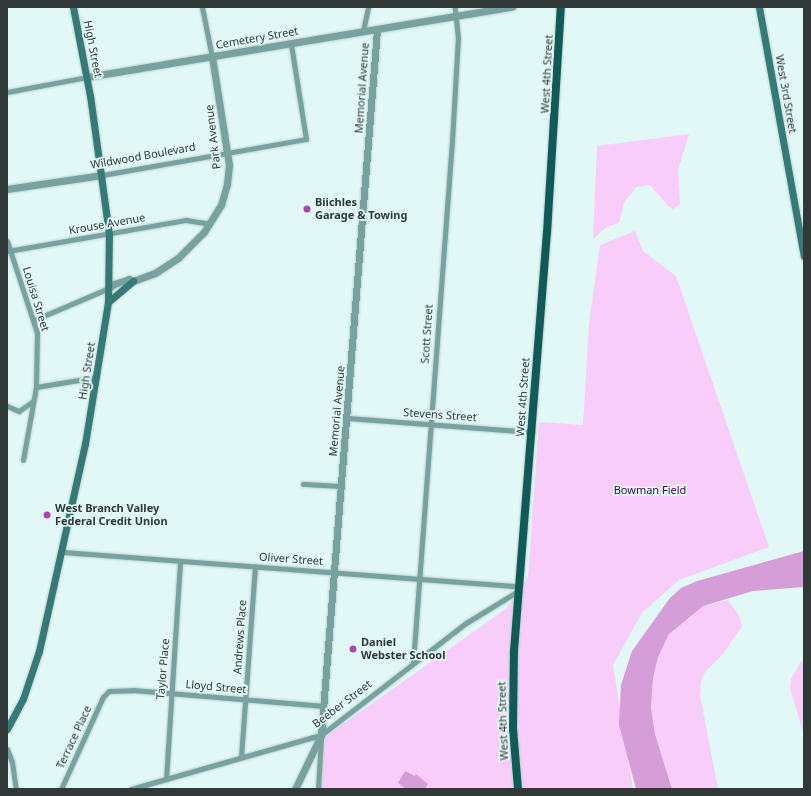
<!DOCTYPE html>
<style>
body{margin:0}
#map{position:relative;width:811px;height:796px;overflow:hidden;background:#e1f8f6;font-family:"Noto Sans",sans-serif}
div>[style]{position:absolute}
.green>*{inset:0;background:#f8cdfa}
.water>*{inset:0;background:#d59ed8}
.roads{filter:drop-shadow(0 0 1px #bed2d0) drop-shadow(0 0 1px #bed2d0)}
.minor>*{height:5px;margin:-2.5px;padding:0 2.5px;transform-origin:2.5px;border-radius:2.5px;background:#78a29f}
.tertiary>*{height:7px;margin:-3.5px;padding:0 3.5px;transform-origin:3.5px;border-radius:3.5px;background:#78a29f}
.secondary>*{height:7px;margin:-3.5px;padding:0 3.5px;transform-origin:3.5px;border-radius:3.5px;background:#367a77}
.primary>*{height:8px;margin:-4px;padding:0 4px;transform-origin:4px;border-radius:4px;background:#105b58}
.dots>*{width:11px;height:11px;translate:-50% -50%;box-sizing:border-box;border:2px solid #e1f8f6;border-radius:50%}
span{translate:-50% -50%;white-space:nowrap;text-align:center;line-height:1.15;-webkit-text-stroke:3.5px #e1f8f6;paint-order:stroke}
.street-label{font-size:11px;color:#303938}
.poi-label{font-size:11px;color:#303938;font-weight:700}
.left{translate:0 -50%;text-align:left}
.park-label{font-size:11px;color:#46004b}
.frame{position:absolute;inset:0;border:8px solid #303938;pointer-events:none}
</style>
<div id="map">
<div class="green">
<i style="clip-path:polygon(689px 134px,678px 170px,680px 204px,676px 207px,673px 209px,669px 207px,650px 185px,636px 187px,624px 203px,619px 223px,607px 227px,593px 239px,597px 146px)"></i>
<i style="clip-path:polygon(635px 231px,643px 251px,676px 276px,769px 547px,679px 580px,642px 613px,613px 665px,633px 789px,321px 789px,325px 737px,507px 608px,528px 577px,539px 422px,583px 425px,589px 324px,600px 245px)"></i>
<i style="clip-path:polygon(728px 600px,739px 616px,742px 626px,723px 654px,705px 672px,701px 682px,700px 695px,718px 789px,672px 789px,655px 734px,651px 708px,653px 678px,658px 657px,669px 634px,688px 615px,703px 606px)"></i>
<i style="clip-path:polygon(802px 660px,804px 660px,804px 735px,790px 688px,791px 679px)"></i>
</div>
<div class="water">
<i style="clip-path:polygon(804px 551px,804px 587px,753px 591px,703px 606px,669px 634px,658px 657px,653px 678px,651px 708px,655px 734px,672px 789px,636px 789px,619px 725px,621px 685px,632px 651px,652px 623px,670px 598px,681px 588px,697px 581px)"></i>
<i style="clip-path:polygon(405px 771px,415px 776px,416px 774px,428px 784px,425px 789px,406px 789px,398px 783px)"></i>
</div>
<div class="roads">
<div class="minor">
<i style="left:202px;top:7px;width:51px;rotate:78.7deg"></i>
<i style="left:363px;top:31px;width:25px;rotate:-78deg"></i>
<i style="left:7px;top:92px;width:81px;rotate:-10.6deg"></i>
<i style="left:102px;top:175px;width:207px;rotate:-10deg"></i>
<i style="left:306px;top:139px;width:96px;rotate:-99deg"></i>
<i style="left:7px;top:241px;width:97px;rotate:71.9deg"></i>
<i style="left:37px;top:333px;width:54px;rotate:91.1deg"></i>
<i style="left:36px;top:387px;width:74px;rotate:100.1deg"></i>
<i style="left:8px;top:251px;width:181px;rotate:-9.9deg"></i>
<i style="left:186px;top:220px;width:24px;rotate:9deg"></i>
<i style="left:34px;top:320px;width:82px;rotate:-23.1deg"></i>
<i style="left:36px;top:387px;width:62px;rotate:-9.3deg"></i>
<i style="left:7px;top:406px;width:13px;rotate:23deg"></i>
<i style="left:19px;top:411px;width:16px;rotate:-35deg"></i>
<i style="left:347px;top:418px;width:186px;rotate:4.3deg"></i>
<i style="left:303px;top:484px;width:39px;rotate:3deg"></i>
<i style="left:62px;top:552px;width:457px;rotate:4.3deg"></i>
<i style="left:413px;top:663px;width:523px;rotate:-85.73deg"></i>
<i style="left:452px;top:141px;width:103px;rotate:-86.7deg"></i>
<i style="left:458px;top:38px;width:31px;rotate:-96deg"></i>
<i style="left:7px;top:749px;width:14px;rotate:69deg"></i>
<i style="left:12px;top:762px;width:27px;rotate:82deg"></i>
<i style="left:241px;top:757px;width:191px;rotate:-85.8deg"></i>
<i style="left:166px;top:779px;width:218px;rotate:-86.3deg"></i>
<i style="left:61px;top:789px;width:101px;rotate:-65.5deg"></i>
<i style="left:103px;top:697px;width:8px;rotate:-45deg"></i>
<i style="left:109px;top:691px;width:24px;rotate:-2deg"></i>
<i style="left:133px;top:690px;width:192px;rotate:4.8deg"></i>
<i style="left:131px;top:789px;width:198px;rotate:-15.9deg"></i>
<i style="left:321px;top:735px;width:183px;rotate:-37.7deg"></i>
<i style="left:466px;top:623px;width:61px;rotate:-31.6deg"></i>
<i style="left:318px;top:789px;width:51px;rotate:-86.6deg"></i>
</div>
<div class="tertiary">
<i style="left:87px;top:77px;width:431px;rotate:-9.4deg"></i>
<i style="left:7px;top:189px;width:96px;rotate:-8.4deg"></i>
<i style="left:109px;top:288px;width:6px;rotate:-39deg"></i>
<i style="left:114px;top:284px;width:16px;rotate:-18deg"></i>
<i style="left:129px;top:279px;width:4px;rotate:27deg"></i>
<i style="left:133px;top:281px;width:23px;rotate:-20deg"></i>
<i style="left:155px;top:273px;width:27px;rotate:-33deg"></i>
<i style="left:178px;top:258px;width:37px;rotate:-45deg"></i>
<i style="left:204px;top:232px;width:32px;rotate:-58deg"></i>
<i style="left:221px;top:205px;width:22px;rotate:-74deg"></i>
<i style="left:227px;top:184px;width:19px;rotate:-84deg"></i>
<i style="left:229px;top:165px;width:109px;rotate:-98.9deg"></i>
<i style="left:295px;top:789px;width:60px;rotate:-64.3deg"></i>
<i style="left:321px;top:735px;width:708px;rotate:-85.46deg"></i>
</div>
<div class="secondary">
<i style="left:759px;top:7px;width:253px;rotate:79.8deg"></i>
<i style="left:108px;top:302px;width:33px;rotate:-40deg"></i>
<i style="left:7px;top:729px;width:34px;rotate:-62deg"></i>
<i style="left:23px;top:699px;width:51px;rotate:-71.6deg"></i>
<i style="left:39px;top:651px;width:212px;rotate:-77.5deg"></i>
<i style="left:85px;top:444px;width:144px;rotate:-80.8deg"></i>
<i style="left:108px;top:302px;width:68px;rotate:-89.2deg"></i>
<i style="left:109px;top:234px;width:139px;rotate:-97.8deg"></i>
<i style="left:90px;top:96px;width:91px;rotate:-100.8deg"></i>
</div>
<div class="primary">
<i style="left:518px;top:789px;width:61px;rotate:-94.7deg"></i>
<i style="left:513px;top:728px;width:77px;rotate:-89.3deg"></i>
<i style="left:514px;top:651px;width:419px;rotate:-85.5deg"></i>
<i style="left:547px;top:233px;width:226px;rotate:-86.5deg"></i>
</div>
</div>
<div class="dots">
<i style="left:307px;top:209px;background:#a948b0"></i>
<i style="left:47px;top:515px;background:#a948b0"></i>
<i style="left:353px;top:649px;background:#a948b0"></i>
</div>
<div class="street-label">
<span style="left:257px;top:38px;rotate:-10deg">Cemetery Street</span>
<span style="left:93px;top:49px;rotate:79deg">High Street</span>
<span style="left:547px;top:74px;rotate:-87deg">West 4th Street</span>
<span style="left:362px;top:88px;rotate:-86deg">Memorial Avenue</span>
<span style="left:786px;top:94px;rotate:80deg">West 3rd Street</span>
<span style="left:213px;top:137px;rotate:-97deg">Park Avenue</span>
<span style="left:143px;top:156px;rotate:-10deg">Wildwood Boulevard</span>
<span style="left:107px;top:224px;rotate:-10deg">Krouse Avenue</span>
<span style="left:36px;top:299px;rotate:73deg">Louisa Street</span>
<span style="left:427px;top:334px;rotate:-86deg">Scott Street</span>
<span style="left:87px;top:371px;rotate:-81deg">High Street</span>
<span style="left:523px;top:397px;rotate:-86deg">West 4th Street</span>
<span style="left:337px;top:411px;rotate:-85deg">Memorial Avenue</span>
<span style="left:440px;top:415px;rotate:4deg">Stevens Street</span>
<span style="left:291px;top:559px;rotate:4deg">Oliver Street</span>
<span style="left:240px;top:637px;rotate:-86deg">Andrews Place</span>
<span style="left:163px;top:669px;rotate:-85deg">Taylor Place</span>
<span style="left:216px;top:687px;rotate:5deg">Lloyd Street</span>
<span style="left:342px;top:704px;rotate:-37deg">Beeber Street</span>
<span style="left:503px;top:721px;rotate:-92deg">West 4th Street</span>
<span style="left:74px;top:737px;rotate:-65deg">Terrace Place</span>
</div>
<div class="poi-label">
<span class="left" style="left:315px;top:209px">Biichles<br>Garage &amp; Towing</span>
<span class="left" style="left:55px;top:515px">West Branch Valley<br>Federal Credit Union</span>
<span class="left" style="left:361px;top:649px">Daniel<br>Webster School</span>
</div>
<div class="park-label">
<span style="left:650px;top:490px">Bowman Field</span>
</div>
<div class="frame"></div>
</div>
